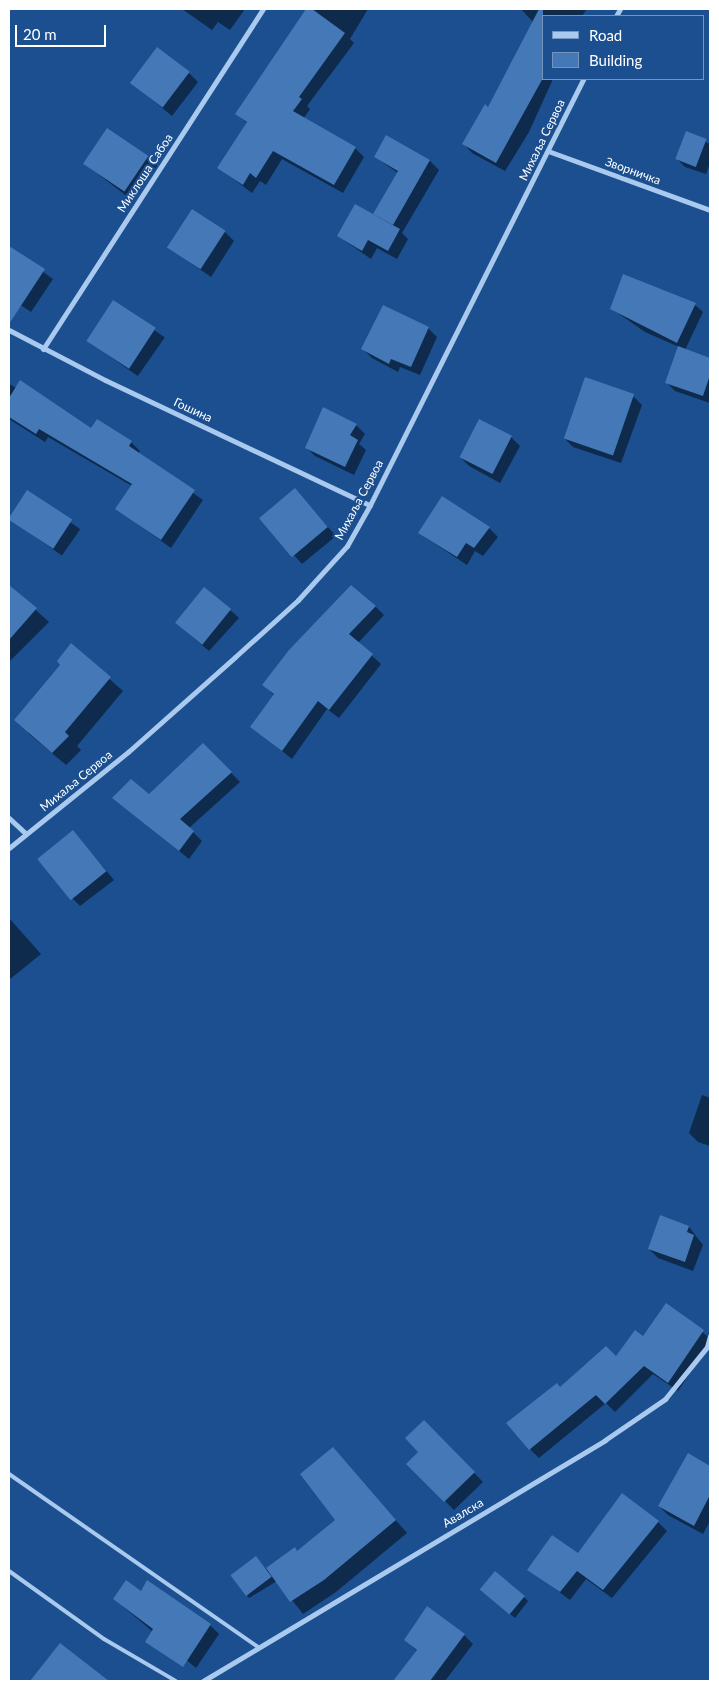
<!DOCTYPE html>
<meta charset="utf-8">
<style>
body{margin:0}
#map{position:relative;width:719px;height:1690px;overflow:hidden;background:#1b4f8f;font-family:Lato,sans-serif}
div>[style]{position:absolute}
.shadow>*{inset:0;background:#0007;transform-origin:0 0}
.building>*{inset:0;background:#4478b7;transform-origin:0 0}
.lane>*{height:4px;margin:-2px;padding:0 2px;transform-origin:2px;border-radius:2px;background:#a9c9ee}
.street>*{height:5px;margin:-2.5px;padding:0 2.5px;transform-origin:2.5px;border-radius:2.5px;background:#a9c9ee}
span{translate:-50% -50%;white-space:nowrap;text-align:center;line-height:1.15;-webkit-text-stroke:4px #1b4f8f;paint-order:stroke}
.street-label{font-size:12px;color:#fff}
.frame{position:absolute;inset:0;border:10px solid #fff;pointer-events:none}
.legend{position:absolute;left:542px;top:15px;width:162px;height:65px;box-sizing:border-box;background:#1b4f8f;border:1px solid #7695bc;margin:0;padding:6px 9px;list-style:none;font-size:15px;color:#fff}
.legend li{display:flex;align-items:center;gap:10px;height:25px}
.legend b{width:25px;border:1px solid #7695bc}
.scale{position:absolute;left:15px;top:25px;width:91px;height:22px;box-sizing:border-box;border:2px solid #fff;border-top:0;padding-left:6px;font-size:15px;line-height:18px;white-space:nowrap;color:#fff;-webkit-text-stroke:4px #1b4f8f;paint-order:stroke}
</style>
<div id="map">
<div class="shadow">
<i style="clip-path:polygon(182px 9px,245px 9px,230px 30px,218px 22px,212px 30px)"></i>
<i style="clip-path:polygon(307px 9px,368px 9px,350px 39px,354px 43px,307px 106px,310px 109px,303px 119px,355px 148px,364px 157px,343px 193px,282px 159px,266px 185px,260px 181px,252px 193px,219px 168px,248px 124px,237px 114px)"></i>
<i style="clip-path:polygon(521px 9px,587px 9px,582px 16px,543px 16px,543px 79px,553px 79px,529px 132px,505px 171px,472px 153px,464px 144px,489px 108px,533px 22px)"></i>
<i style="clip-path:polygon(189px 73px,198px 82px,172px 116px,132px 83px)"></i>
<i style="clip-path:polygon(687px 133px,710px 144px,710px 163px,706px 174px,685px 167px,676px 158px)"></i>
<i style="clip-path:polygon(387px 136px,430px 161px,439px 170px,402px 233px,408px 239px,397px 259px,377px 248px,371px 259px,338px 236px,380px 219px,375px 214px,398px 173px,375px 157px)"></i>
<i style="clip-path:polygon(148px 157px,157px 166px,133px 201px,85px 164px)"></i>
<i style="clip-path:polygon(225px 232px,234px 241px,211px 277px,169px 248px)"></i>
<i style="clip-path:polygon(9px 248px,53px 279px,31px 312px,9px 297px)"></i>
<i style="left:114px;top:302px;width:62px;height:47px;rotate:35deg"></i>
<i style="clip-path:polygon(695px 305px,703px 312px,685px 350px,710px 359px,710px 403px,675px 391px,666px 382px,679px 347px,645px 332px,612px 309px)"></i>
<i style="clip-path:polygon(428px 328px,437px 337px,420px 375px,400px 367px,398px 372px,372px 358px,363px 349px)"></i>
<i style="clip-path:polygon(9px 384px,91px 429px,131px 442px,140px 451px,138px 454px,203px 500px,171px 548px,117px 509px,132px 486px,48px 437px,45px 442px,9px 419px)"></i>
<i style="clip-path:polygon(633px 396px,642px 405px,621px 463px,573px 447px,564px 438px)"></i>
<i style="clip-path:polygon(356px 425px,365px 434px,359px 444px,366px 450px,354px 475px,315px 456px,306px 447px)"></i>
<i style="clip-path:polygon(511px 437px,520px 446px,500px 483px,469px 466px,460px 457px)"></i>
<i style="left:27px;top:492px;width:65px;height:32px;rotate:35deg"></i>
<i style="clip-path:polygon(303px 499px,336px 536px,302px 564px,261px 518px)"></i>
<i style="clip-path:polygon(489px 528px,498px 537px,483px 556px,475px 551px,467px 565px,419px 533px)"></i>
<i style="clip-path:polygon(9px 586px,49px 622px,9px 662px)"></i>
<i style="clip-path:polygon(375px 606px,384px 615px,358px 643px,381px 664px,339px 718px,327px 709px,292px 759px,252px 727px,274px 695px,264px 685px)"></i>
<i style="clip-path:polygon(230px 610px,239px 618px,209px 651px,183px 629px)"></i>
<i style="clip-path:polygon(71px 645px,123px 691px,77px 746px,81px 750px,66px 765px,28px 733px)"></i>
<i style="clip-path:polygon(203px 744px,240px 782px,189px 828px,202px 841px,189px 859px,114px 798px,149px 796px)"></i>
<i style="clip-path:polygon(73px 831px,114px 880px,80px 906px,71px 897px)"></i>
<i style="clip-path:polygon(9px 918px,41px 954px,9px 980px)"></i>
<i style="clip-path:polygon(702px 1095px,710px 1098px,710px 1146px,698px 1142px,689px 1133px)"></i>
<i style="clip-path:polygon(689px 1227px,703px 1245px,693px 1271px,658px 1258px,649px 1249px)"></i>
<i style="clip-path:polygon(667px 1305px,710px 1338px,710px 1343px,678px 1391px,653px 1374px,615px 1412px,606px 1403px,539px 1458px,530px 1449px,561px 1389px,617px 1358px,644px 1338px)"></i>
<i style="clip-path:polygon(424px 1422px,483px 1482px,454px 1510px,408px 1464px,420px 1452px)"></i>
<i style="clip-path:polygon(333px 1448px,407px 1533px,336px 1592px,303px 1614px,277px 1581px,249px 1598px,232px 1575px,256px 1557px,266px 1569px,294px 1549px,298px 1552px,337px 1520px)"></i>
<i style="clip-path:polygon(688px 1455px,710px 1467px,710px 1521px,703px 1534px,668px 1515px,659px 1506px)"></i>
<i style="clip-path:polygon(658px 1522px,667px 1531px,612px 1598px,586px 1579px,570px 1600px,528px 1569px,578px 1555px)"></i>
<i style="clip-path:polygon(141px 1593px,210px 1625px,219px 1634px,196px 1668px,114px 1599px)"></i>
<i style="clip-path:polygon(486px 1594px,524px 1597px,528px 1601px,515px 1618px)"></i>
<i style="clip-path:polygon(464px 1635px,473px 1644px,445px 1681px,396px 1679px,417px 1651px,405px 1640px)"></i>
<i style="clip-path:polygon(60px 1644px,107px 1681px,31px 1681px)"></i>
</div>
<div class="building">
<i style="clip-path:polygon(306px 9px,312px 9px,345px 33px,299px 97px,302px 99px,293px 111px,356px 147px,334px 185px,273px 151px,256px 178px,250px 173px,243px 185px,217px 168px,247px 122px,235px 114px)"></i>
<i style="clip-path:polygon(539px 9px,543px 9px,543px 78px,496px 163px,462px 144px,485px 104px,488px 107px)"></i>
<i style="left:157px;top:47px;width:41px;height:45px;rotate:37deg"></i>
<i style="left:107px;top:128px;width:50px;height:43px;rotate:34deg"></i>
<i style="left:686px;top:131px;width:22px;height:30px;rotate:21deg"></i>
<i style="clip-path:polygon(386px 135px,430px 160px,393px 225px,373px 214px,398px 171px,374px 157px)"></i>
<i style="clip-path:polygon(355px 204px,400px 229px,388px 251px,368px 240px,362px 251px,337px 236px)"></i>
<i style="left:192px;top:209px;width:40px;height:46px;rotate:33deg"></i>
<i style="clip-path:polygon(9px 246px,45px 269px,9px 324px)"></i>
<i style="clip-path:polygon(623px 274px,696px 303px,677px 343px,610px 309px)"></i>
<i style="left:113px;top:300px;width:51px;height:49px;rotate:33deg"></i>
<i style="clip-path:polygon(383px 305px,429px 327px,411px 367px,391px 359px,389px 364px,361px 349px)"></i>
<i style="clip-path:polygon(678px 346px,710px 358px,710px 375px,703px 396px,665px 383px)"></i>
<i style="left:585px;top:377px;width:52px;height:65px;rotate:19deg"></i>
<i style="clip-path:polygon(20px 380px,91px 428px,97px 419px,132px 441px,129px 446px,195px 490px,161px 540px,115px 509px,132px 484px,39px 429px,36px 434px,9px 417px,9px 398px)"></i>
<i style="clip-path:polygon(323px 407px,357px 424px,350px 435px,358px 440px,345px 467px,305px 448px)"></i>
<i style="left:479px;top:419px;width:37px;height:43px;rotate:27deg"></i>
<i style="left:295px;top:488px;width:51px;height:47px;rotate:50deg"></i>
<i style="left:27px;top:490px;width:54px;height:35px;rotate:33deg"></i>
<i style="clip-path:polygon(442px 496px,490px 527px,474px 548px,466px 543px,457px 557px,418px 533px)"></i>
<i style="clip-path:polygon(9px 585px,37px 608px,9px 640px)"></i>
<i style="clip-path:polygon(351px 585px,376px 606px,349px 634px,373px 654px,329px 710px,318px 701px,282px 751px,250px 727px,274px 694px,262px 685px,289px 650px)"></i>
<i style="left:204px;top:587px;width:35px;height:46px;rotate:39deg"></i>
<i style="clip-path:polygon(71px 643px,111px 677px,65px 732px,69px 736px,52px 753px,14px 720px,60px 665px,57px 661px)"></i>
<i style="clip-path:polygon(203px 743px,232px 772px,180px 819px,194px 831px,179px 851px,112px 798px,131px 779px,149px 794px)"></i>
<i style="left:73px;top:830px;width:53px;height:46px;rotate:51deg"></i>
<i style="clip-path:polygon(660px 1215px,689px 1226px,687px 1232px,694px 1235px,685px 1262px,648px 1249px)"></i>
<i style="clip-path:polygon(666px 1303px,704px 1330px,668px 1383px,644px 1366px,605px 1404px,596px 1395px,529px 1450px,506px 1423px,557px 1383px,560px 1387px,606px 1346px,616px 1356px,635px 1330px,643px 1336px)"></i>
<i style="clip-path:polygon(424px 1420px,475px 1472px,444px 1502px,406px 1464px,418px 1452px,405px 1438px)"></i>
<i style="clip-path:polygon(333px 1447px,396px 1520px,324px 1580px,290px 1602px,266px 1568px,295px 1547px,297px 1551px,335px 1520px,300px 1474px)"></i>
<i style="clip-path:polygon(688px 1453px,710px 1466px,710px 1495px,694px 1526px,658px 1506px)"></i>
<i style="clip-path:polygon(622px 1493px,659px 1521px,603px 1590px,577px 1571px,560px 1592px,527px 1570px,552px 1535px,578px 1553px)"></i>
<i style="left:256px;top:1556px;width:26px;height:32px;rotate:53deg"></i>
<i style="left:495px;top:1571px;width:39px;height:24px;rotate:40deg"></i>
<i style="clip-path:polygon(126px 1580px,141px 1591px,147px 1580px,211px 1624px,183px 1667px,145px 1642px,153px 1629px,113px 1599px)"></i>
<i style="clip-path:polygon(427px 1606px,465px 1634px,430px 1681px,393px 1681px,417px 1650px,404px 1640px)"></i>
<i style="clip-path:polygon(60px 1643px,109px 1681px,30px 1681px)"></i>
</div>
<div class="lane">
<i style="left:9px;top:1474px;width:303px;rotate:34.8deg"></i>
<i style="left:9px;top:1571px;width:117px;rotate:35.6deg"></i>
<i style="left:104px;top:1639px;width:83px;rotate:30.3deg"></i>
</div>
<div class="street">
<i style="left:616px;top:16px;width:8px;rotate:-60deg"></i>
<i style="left:548px;top:151px;width:172px;rotate:20deg"></i>
<i style="left:9px;top:330px;width:108px;rotate:27.5deg"></i>
<i style="left:105px;top:380px;width:293px;rotate:25.3deg"></i>
<i style="left:43px;top:349px;width:405px;rotate:-57.1deg"></i>
<i style="left:9px;top:818px;width:23px;rotate:43deg"></i>
<i style="left:9px;top:848px;width:153px;rotate:-38.9deg"></i>
<i style="left:128px;top:752px;width:143px;rotate:-41.6deg"></i>
<i style="left:235px;top:657px;width:85px;rotate:-42.1deg"></i>
<i style="left:298px;top:600px;width:73px;rotate:-47.8deg"></i>
<i style="left:347px;top:546px;width:47px;rotate:-60.7deg"></i>
<i style="left:370px;top:505px;width:476px;rotate:-63.4deg"></i>
<i style="left:203px;top:1681px;width:469px;rotate:-30.9deg"></i>
<i style="left:605px;top:1440px;width:73px;rotate:-34.3deg"></i>
<i style="left:665px;top:1399px;width:67px;rotate:-51.1deg"></i>
<i style="left:707px;top:1347px;width:11px;rotate:-75deg"></i>
</div>
<div class="street-label">
<span style="left:542px;top:140px;rotate:-64deg">Михаља Сервоа</span>
<span style="left:633px;top:171px;rotate:20deg">Зворничка</span>
<span style="left:145px;top:173px;rotate:-57deg">Миклоша Сабоа</span>
<span style="left:193px;top:410px;rotate:25deg">Гошина</span>
<span style="left:359px;top:500px;rotate:-62deg">Михаља Сервоа</span>
<span style="left:76px;top:781px;rotate:-39deg">Михаља Сервоа</span>
<span style="left:463px;top:1513px;rotate:-31deg">Авалска</span>
</div>
<div class="frame"></div>
<ul class="legend">
<li><b style="height:6px;background:#a9c9ee"></b>Road</li>
<li><b style="height:14px;background:#4478b7"></b>Building</li>
</ul>
<div class="scale">20 m</div>
</div>
